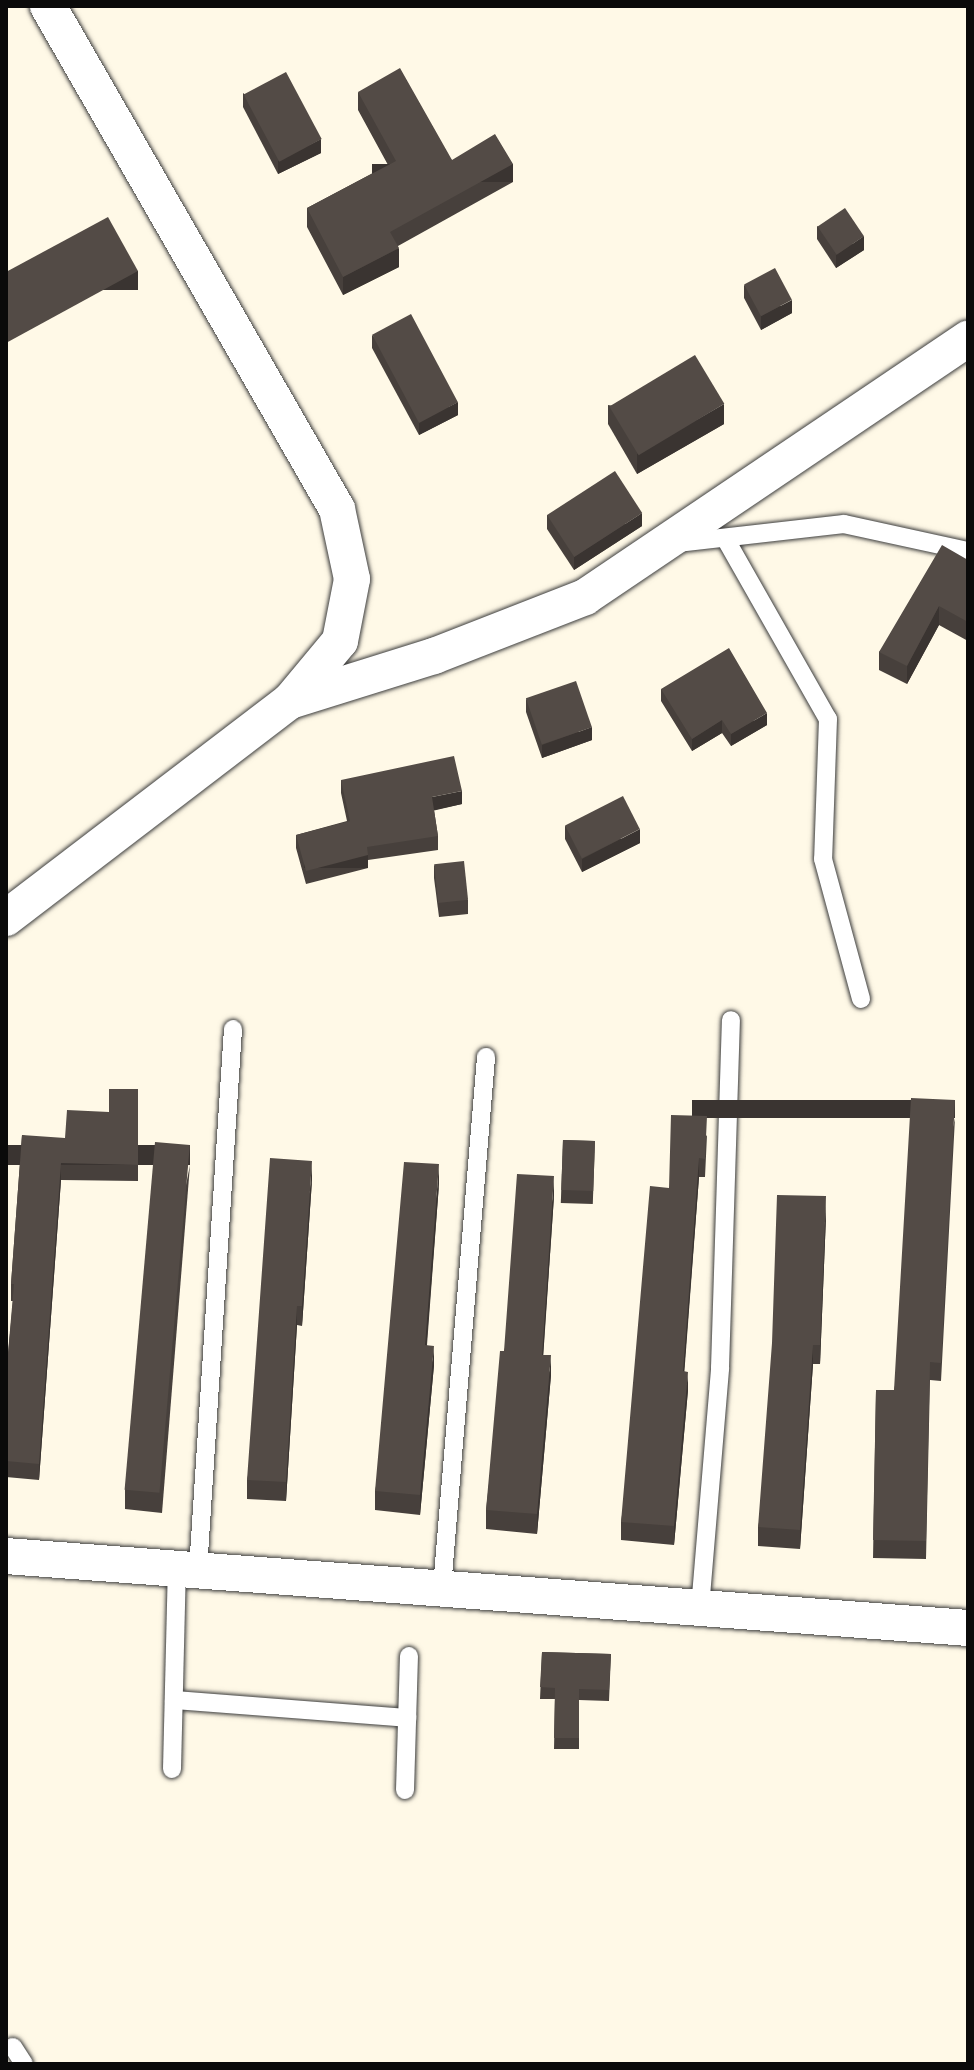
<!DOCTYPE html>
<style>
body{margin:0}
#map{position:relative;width:974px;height:2070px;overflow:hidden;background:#fff9e7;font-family:"PT Serif",serif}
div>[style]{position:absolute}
.roads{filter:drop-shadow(0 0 2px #3d3d3d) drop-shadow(0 0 2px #3d3d3d)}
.lane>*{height:18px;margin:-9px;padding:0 9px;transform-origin:9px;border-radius:9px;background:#fff}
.street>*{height:36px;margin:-18px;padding:0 18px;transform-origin:18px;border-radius:18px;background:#fff}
.wall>*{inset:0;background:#47403c;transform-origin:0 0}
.shaded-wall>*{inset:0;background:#3a3431;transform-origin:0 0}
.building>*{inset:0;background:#534b46;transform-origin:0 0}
span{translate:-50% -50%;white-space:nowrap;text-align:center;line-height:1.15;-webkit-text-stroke:8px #fff;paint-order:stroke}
.frame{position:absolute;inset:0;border:8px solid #0a0a0a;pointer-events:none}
</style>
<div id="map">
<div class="roads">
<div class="lane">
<i style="left:725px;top:538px;width:208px;rotate:60.4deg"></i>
<i style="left:828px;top:719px;width:140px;rotate:92deg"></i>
<i style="left:823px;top:859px;width:145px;rotate:74.8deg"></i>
<i style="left:677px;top:543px;width:168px;rotate:-6.5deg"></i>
<i style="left:844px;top:524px;width:127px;rotate:12.3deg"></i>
<i style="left:198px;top:1570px;width:542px;rotate:-86.3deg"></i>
<i style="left:442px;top:1588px;width:533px;rotate:-85.26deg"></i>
<i style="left:700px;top:1608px;width:241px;rotate:-85.2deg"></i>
<i style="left:720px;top:1368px;width:348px;rotate:-88.2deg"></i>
<i style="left:174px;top:1700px;width:234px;rotate:4.4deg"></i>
<i style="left:172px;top:1769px;width:201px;rotate:-88.6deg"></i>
<i style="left:405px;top:1790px;width:134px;rotate:-88.3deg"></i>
<i style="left:13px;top:2047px;width:20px;rotate:57deg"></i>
</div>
<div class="street">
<i style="left:290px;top:701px;width:151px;rotate:-17.4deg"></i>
<i style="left:434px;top:656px;width:162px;rotate:-21.3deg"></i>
<i style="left:585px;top:597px;width:462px;rotate:-34deg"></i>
<i style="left:6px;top:918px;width:357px;rotate:-37.4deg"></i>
<i style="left:290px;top:701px;width:78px;rotate:-50.2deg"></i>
<i style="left:340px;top:641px;width:63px;rotate:-79deg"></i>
<i style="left:352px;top:579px;width:72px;rotate:-102.1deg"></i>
<i style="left:337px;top:509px;width:580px;rotate:-119.88deg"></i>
<i style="left:6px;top:1556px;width:965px;rotate:4.28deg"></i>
</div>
</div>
<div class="wall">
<i style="clip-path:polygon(358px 92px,452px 160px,513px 182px,398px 246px,399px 267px,343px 295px,307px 227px,307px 208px,388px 165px,358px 110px)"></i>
<i style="clip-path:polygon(243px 93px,321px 153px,278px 174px,243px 107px)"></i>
<i style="clip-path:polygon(817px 226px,864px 250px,836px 268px,817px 239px)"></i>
<i style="clip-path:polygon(744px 285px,792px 313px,761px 330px,744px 298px)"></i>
<i style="clip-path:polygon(372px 335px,458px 415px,419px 435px,372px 348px)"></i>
<i style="clip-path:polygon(608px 405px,724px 424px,637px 474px,608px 424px)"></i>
<i style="clip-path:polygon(547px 515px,642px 526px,574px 570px,547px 529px)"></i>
<i style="clip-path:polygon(968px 560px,968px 641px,939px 625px,907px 684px,879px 670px,879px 652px)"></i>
<i style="clip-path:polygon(661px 689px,767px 725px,731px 746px,722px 733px,692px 751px,661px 701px)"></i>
<i style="clip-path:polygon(526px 699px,592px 740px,542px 758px,526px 712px)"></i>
<i style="clip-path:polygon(341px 780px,462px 804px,434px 810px,438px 836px,438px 850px,368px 860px,368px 868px,306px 884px,296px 848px,296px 835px,347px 821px,341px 793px)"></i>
<i style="clip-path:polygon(565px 826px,640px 843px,582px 872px,565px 839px)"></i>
<i style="clip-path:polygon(434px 865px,468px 900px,468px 914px,439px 917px,434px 878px)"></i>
<i style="clip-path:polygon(955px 1118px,941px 1381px,930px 1380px,926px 1559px,873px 1558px,876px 1390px,894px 1390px)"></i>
<i style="clip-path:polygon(22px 1135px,138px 1165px,138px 1181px,61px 1180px,39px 1480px,6px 1477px,6px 1376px,13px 1301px,11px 1301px,11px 1284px)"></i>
<i style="clip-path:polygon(707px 1135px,705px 1177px,699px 1177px,684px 1371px,688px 1390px,674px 1545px,621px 1540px,621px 1522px,669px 1188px)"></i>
<i style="left:563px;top:1140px;width:32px;height:63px;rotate:2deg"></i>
<i style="clip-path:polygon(190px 1165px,162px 1513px,125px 1509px,125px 1490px)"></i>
<i style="clip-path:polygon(312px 1180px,302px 1326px,297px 1325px,286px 1501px,247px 1499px,247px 1480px)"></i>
<i style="clip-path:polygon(439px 1184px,427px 1345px,434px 1365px,420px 1515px,375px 1510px,375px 1491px)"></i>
<i style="clip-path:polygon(554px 1196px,543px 1355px,551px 1375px,537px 1534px,486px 1529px,486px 1510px,504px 1351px)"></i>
<i style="clip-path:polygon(826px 1216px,820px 1364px,813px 1364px,800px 1549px,758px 1546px,758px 1527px)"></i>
<i style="clip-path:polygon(542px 1652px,611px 1654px,609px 1701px,579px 1700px,579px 1749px,554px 1749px,555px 1699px,540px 1699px)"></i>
</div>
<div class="shaded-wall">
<i style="clip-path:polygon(321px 139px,321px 153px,278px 174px,278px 161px)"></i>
<i style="left:513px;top:164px;width:18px;height:141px;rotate:90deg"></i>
<i style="clip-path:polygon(864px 236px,864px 250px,836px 268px,836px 255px)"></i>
<i style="clip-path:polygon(399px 248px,399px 267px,343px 295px,343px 277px)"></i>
<i style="left:138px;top:271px;width:19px;height:150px;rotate:90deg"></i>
<i style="clip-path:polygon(792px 300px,792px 313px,761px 330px,761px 316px)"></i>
<i style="clip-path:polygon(458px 402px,458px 415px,419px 435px,419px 422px)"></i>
<i style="clip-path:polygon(724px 404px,724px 424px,637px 474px,637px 454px)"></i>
<i style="clip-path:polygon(642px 513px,642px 526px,574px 570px,574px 557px)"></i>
<i style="clip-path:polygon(939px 606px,939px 625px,907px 684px,907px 666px)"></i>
<i style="clip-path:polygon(767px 713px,767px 725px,731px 746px,731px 734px)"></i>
<i style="clip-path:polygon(722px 720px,722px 733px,692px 751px,692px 739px)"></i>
<i style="clip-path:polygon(592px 727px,592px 740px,542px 758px,542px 745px)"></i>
<i style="clip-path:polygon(462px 791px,462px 804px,432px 811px,432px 797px)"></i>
<i style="clip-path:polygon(640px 829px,640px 843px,582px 872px,582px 859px)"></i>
<i style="left:368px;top:855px;width:13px;height:64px;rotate:90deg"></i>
<i style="left:955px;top:1100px;width:18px;height:263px;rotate:90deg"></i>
<i style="left:190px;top:1145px;width:20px;height:349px;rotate:90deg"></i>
<i style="clip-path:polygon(699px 1158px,699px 1177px,683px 1390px,683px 1371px)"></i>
<i style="clip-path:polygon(312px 1161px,312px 1180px,302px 1326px,302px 1306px)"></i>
<i style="clip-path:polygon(61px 1163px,61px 1180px,39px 1480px,39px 1464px)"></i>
<i style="clip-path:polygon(439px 1164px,439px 1184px,425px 1364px,425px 1345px)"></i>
<i style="clip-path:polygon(554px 1176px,554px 1196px,542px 1374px,542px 1355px)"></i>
<i style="clip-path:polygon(826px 1196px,826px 1216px,820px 1364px,820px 1345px)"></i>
<i style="clip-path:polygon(297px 1306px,297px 1325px,286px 1501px,286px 1482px)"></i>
<i style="clip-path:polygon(813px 1345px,813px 1364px,800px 1549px,800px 1530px)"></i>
<i style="clip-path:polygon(434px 1346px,434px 1365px,420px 1515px,420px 1495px)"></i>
<i style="clip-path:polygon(551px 1355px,551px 1375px,537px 1534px,537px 1514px)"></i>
<i style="clip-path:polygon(688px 1372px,688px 1390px,674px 1545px,674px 1526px)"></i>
</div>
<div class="building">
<i style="clip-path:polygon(400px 68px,452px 160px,495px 134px,513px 164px,390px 232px,399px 248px,343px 277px,307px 208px,396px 161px,358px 92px)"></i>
<i style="left:286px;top:72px;width:76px;height:48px;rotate:62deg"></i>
<i style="left:845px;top:208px;width:34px;height:33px;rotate:56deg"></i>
<i style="clip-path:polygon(108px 217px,138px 271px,6px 343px,6px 272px)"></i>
<i style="left:775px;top:268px;width:36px;height:35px;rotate:62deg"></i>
<i style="left:411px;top:314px;width:100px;height:44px;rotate:62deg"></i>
<i style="left:695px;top:355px;width:57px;height:100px;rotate:59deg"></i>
<i style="left:615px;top:471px;width:50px;height:81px;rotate:57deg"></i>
<i style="clip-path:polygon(942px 545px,968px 560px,968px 622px,939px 606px,907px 666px,879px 652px)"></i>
<i style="clip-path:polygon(729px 648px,767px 713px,731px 734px,722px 720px,692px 739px,661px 689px)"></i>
<i style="left:576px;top:681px;width:49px;height:53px;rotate:71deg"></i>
<i style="clip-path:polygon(454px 756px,462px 791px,432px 797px,438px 836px,367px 847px,368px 855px,306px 871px,296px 835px,350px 821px,341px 780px)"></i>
<i style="left:623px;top:796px;width:37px;height:65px;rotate:63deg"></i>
<i style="left:464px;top:861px;width:39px;height:30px;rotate:84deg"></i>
<i style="clip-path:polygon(109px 1089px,138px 1089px,138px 1165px,61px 1163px,39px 1464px,6px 1461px,6px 1376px,14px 1284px,11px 1284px,22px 1135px,65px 1138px,67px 1110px,109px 1112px)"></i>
<i style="clip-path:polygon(911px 1098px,955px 1100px,941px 1363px,930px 1362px,926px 1541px,873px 1540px,876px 1390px,894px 1390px)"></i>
<i style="clip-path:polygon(671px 1115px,707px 1116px,705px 1159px,699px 1158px,683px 1371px,688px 1372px,674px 1526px,621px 1522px,650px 1186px,669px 1188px)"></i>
<i style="left:563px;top:1140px;width:32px;height:50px;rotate:2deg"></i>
<i style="left:155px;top:1142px;width:35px;height:349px;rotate:5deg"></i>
<i style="clip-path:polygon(270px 1158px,312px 1161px,302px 1306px,297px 1306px,286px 1482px,247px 1480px)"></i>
<i style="clip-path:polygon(404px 1162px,439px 1164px,425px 1345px,434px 1346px,420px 1495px,375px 1491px)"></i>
<i style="clip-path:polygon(517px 1174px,554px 1176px,542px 1355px,551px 1355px,537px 1514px,486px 1510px,500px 1351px,504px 1351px)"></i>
<i style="clip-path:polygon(777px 1195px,826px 1196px,820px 1345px,813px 1345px,800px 1530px,758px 1527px,772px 1343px)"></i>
<i style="clip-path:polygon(542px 1652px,611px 1654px,609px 1690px,579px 1689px,579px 1738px,554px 1738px,555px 1688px,540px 1687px)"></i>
</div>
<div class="frame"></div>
</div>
